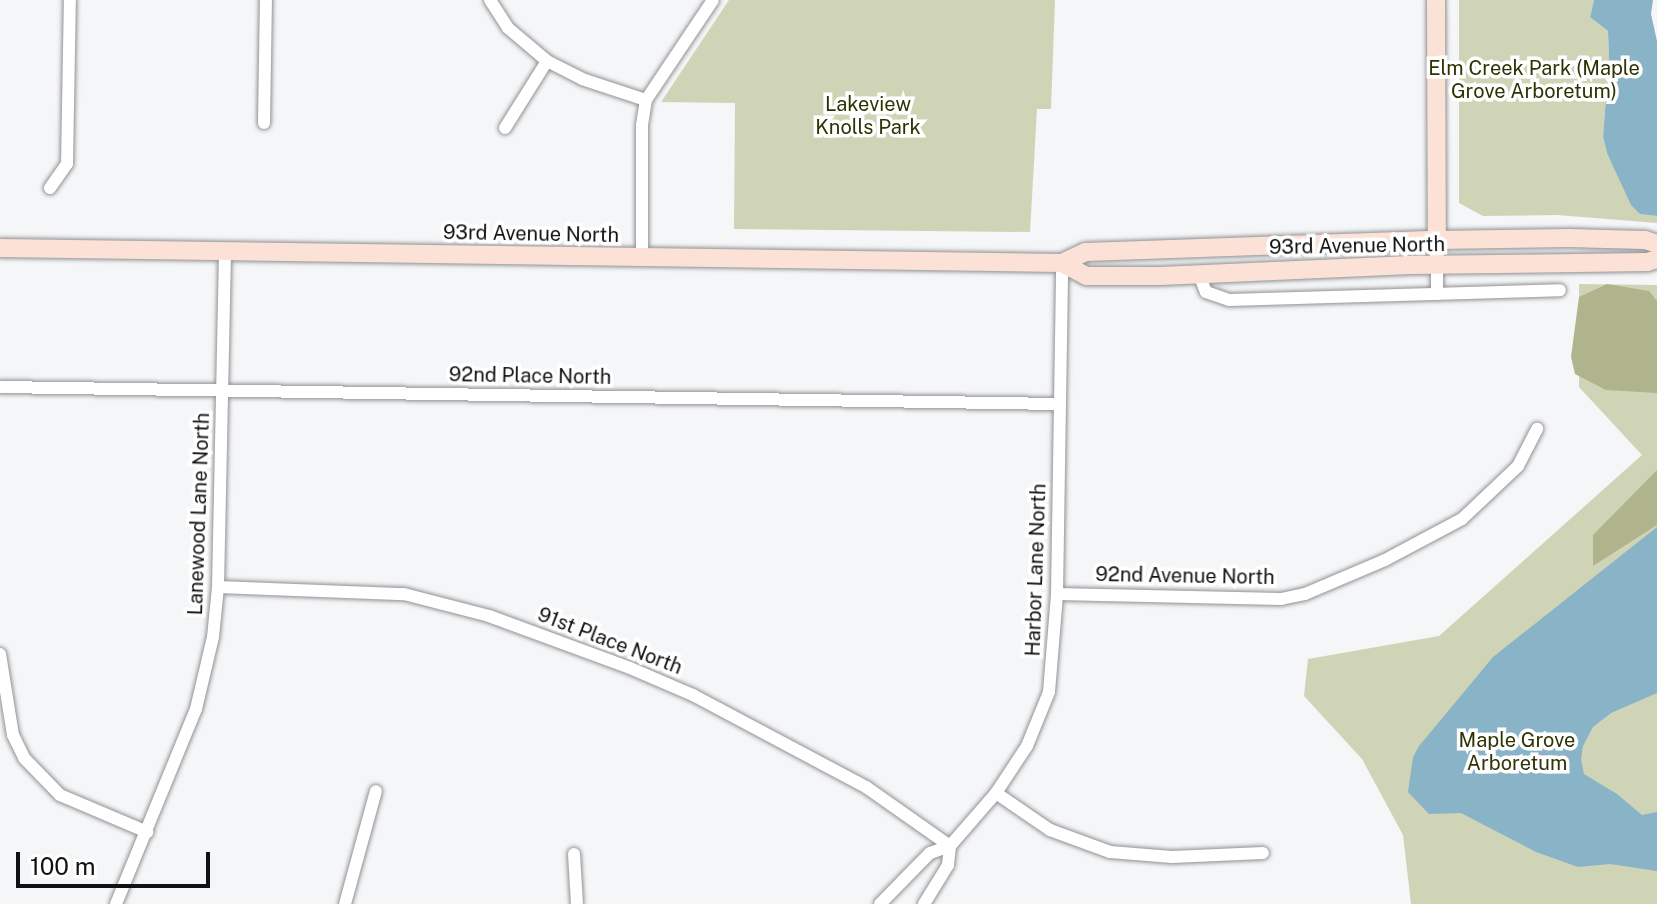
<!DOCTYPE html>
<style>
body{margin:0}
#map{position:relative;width:1657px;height:904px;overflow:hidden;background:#f5f6f8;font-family:"Public Sans",sans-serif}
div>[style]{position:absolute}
.green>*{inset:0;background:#d0d4b6}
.forest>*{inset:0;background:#afb48d}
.water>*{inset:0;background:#89b3c7}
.roads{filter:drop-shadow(0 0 2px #919294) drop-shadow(0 0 2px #919294)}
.street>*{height:12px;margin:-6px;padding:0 6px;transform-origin:6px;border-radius:6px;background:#fff}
.secondary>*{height:18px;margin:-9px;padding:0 9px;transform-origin:9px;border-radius:9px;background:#fce2d6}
span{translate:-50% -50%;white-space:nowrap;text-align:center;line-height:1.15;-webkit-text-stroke:7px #fff;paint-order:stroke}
.park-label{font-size:20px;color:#2f3202}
.street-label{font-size:20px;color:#101112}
.scale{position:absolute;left:16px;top:852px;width:194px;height:36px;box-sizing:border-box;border:4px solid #101112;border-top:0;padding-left:10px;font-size:24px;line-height:28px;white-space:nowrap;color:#101112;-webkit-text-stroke:6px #fff;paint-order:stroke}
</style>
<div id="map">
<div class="green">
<i style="clip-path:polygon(729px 0,1055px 0,1051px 109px,1037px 109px,1030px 232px,734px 229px,735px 103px,661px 102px)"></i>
<i style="clip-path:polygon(1459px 0,1594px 0,1590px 17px,1608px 31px,1609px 58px,1603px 137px,1607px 153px,1640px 214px,1657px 216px,1657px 223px,1557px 215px,1483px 216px,1459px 203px)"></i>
<i style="clip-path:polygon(1579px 284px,1657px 285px,1657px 904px,1411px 904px,1403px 835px,1362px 759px,1304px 696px,1308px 659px,1439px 636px,1642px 455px,1579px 387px)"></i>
</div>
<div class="forest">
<i style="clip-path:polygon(1607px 284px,1649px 291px,1657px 301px,1657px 393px,1606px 390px,1575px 374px,1571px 357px,1579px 297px)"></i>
<i style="clip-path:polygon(1657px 470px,1657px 525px,1593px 566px,1593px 535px)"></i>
</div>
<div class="water">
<i style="clip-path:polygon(1594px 0,1653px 0,1651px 14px,1657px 41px,1657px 216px,1640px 214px,1631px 205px,1607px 153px,1603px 137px,1609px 58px,1608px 31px,1590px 17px)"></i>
<i style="clip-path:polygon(1657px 527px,1657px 693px,1611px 713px,1593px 727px,1583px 746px,1581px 759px,1584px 774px,1617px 794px,1642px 815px,1657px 812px,1657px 871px,1610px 864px,1578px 867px,1536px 852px,1461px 813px,1429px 814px,1408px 792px,1413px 757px,1419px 746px,1493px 657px)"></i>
</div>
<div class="roads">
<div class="street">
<i style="left:490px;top:0;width:33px;rotate:57deg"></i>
<i style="left:508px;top:28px;width:51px;rotate:40.2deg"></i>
<i style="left:547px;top:61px;width:39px;rotate:27deg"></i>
<i style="left:582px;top:79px;width:67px;rotate:18.2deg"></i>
<i style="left:264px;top:123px;width:123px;rotate:-89.1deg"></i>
<i style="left:505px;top:128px;width:79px;rotate:-57.9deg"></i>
<i style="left:50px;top:188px;width:29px;rotate:-55deg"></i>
<i style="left:67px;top:164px;width:164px;rotate:-89deg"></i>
<i style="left:642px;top:258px;width:133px;rotate:-90deg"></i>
<i style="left:642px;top:125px;width:25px;rotate:-81deg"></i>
<i style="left:646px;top:100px;width:120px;rotate:-56.2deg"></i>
<i style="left:1437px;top:265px;width:29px;rotate:90deg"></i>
<i style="left:1199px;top:274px;width:19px;rotate:69deg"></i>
<i style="left:1206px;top:292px;width:24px;rotate:19deg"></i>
<i style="left:1229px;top:300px;width:331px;rotate:-1.7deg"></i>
<i style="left:0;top:387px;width:1059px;rotate:0.92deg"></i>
<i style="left:218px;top:587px;width:186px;rotate:2.2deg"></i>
<i style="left:404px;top:594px;width:88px;rotate:14.5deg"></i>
<i style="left:489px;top:616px;width:150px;rotate:20.2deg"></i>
<i style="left:630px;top:668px;width:69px;rotate:23.2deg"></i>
<i style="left:693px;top:695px;width:196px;rotate:28deg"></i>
<i style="left:866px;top:787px;width:103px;rotate:35.1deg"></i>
<i style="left:1057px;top:594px;width:224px;rotate:1.3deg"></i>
<i style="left:1281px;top:599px;width:25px;rotate:-12deg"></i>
<i style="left:1305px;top:594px;width:87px;rotate:-23deg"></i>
<i style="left:1385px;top:560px;width:87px;rotate:-28deg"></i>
<i style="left:1462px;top:519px;width:77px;rotate:-43.4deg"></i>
<i style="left:1518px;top:466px;width:42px;rotate:-62.8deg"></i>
<i style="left:0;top:654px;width:82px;rotate:80.9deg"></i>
<i style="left:13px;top:735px;width:25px;rotate:64deg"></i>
<i style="left:24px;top:758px;width:52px;rotate:45.8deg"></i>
<i style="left:60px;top:795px;width:95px;rotate:23deg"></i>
<i style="left:996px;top:793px;width:65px;rotate:34.4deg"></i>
<i style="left:1050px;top:830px;width:64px;rotate:20.1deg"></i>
<i style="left:1110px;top:852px;width:62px;rotate:4.6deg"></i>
<i style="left:1172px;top:857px;width:91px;rotate:-2.5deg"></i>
<i style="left:574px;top:854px;width:50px;rotate:86.6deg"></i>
<i style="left:116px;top:904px;width:211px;rotate:-67.7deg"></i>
<i style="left:196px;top:709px;width:74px;rotate:-76.7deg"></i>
<i style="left:213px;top:637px;width:50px;rotate:-84.3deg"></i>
<i style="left:218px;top:587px;width:335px;rotate:-88.8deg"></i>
<i style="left:345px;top:904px;width:117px;rotate:-74.7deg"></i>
<i style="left:880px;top:904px;width:71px;rotate:-45.6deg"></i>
<i style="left:930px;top:853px;width:21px;rotate:-19deg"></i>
<i style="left:950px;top:846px;width:70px;rotate:-49deg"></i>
<i style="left:996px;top:793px;width:56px;rotate:-56.6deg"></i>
<i style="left:1027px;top:746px;width:58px;rotate:-67.8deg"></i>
<i style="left:1049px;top:692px;width:98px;rotate:-85.3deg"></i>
<i style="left:1057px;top:594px;width:331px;rotate:-89.1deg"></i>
<i style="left:924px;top:904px;width:46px;rotate:-58.4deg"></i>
<i style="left:948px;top:865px;width:19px;rotate:-84deg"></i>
</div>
<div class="secondary">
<i style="left:1436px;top:0;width:250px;rotate:89.8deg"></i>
<i style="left:0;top:248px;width:1062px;rotate:0.81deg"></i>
<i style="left:1062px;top:263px;width:26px;rotate:-25deg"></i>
<i style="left:1086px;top:252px;width:350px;rotate:-2deg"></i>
<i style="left:1436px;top:240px;width:134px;rotate:-0.9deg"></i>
<i style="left:1570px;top:238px;width:75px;rotate:1.5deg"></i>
<i style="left:1645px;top:240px;width:13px;rotate:18deg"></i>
<i style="left:1062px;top:263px;width:27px;rotate:28deg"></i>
<i style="left:1086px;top:276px;width:74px"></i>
<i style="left:1160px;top:276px;width:251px;rotate:-2.5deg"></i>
<i style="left:1411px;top:265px;width:236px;rotate:-0.7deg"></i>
<i style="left:1647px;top:262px;width:10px;rotate:-17deg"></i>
</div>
</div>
<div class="park-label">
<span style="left:1534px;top:80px">Elm Creek Park (Maple<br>Grove Arboretum)</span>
<span style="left:868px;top:116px">Lakeview<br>Knolls Park</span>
<span style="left:1517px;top:752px">Maple Grove<br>Arboretum</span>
</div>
<div class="street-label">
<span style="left:531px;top:234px;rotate:1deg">93rd Avenue North</span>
<span style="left:1357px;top:246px;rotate:-1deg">93rd Avenue North</span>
<span style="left:530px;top:376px;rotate:1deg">92nd Place North</span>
<span style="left:199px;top:514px;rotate:-88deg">Lanewood Lane North</span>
<span style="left:1036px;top:570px;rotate:-88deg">Harbor Lane North</span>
<span style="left:1185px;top:576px;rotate:1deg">92nd Avenue North</span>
<span style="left:610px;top:641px;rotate:21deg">91st Place North</span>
</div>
<div class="scale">100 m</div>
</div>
